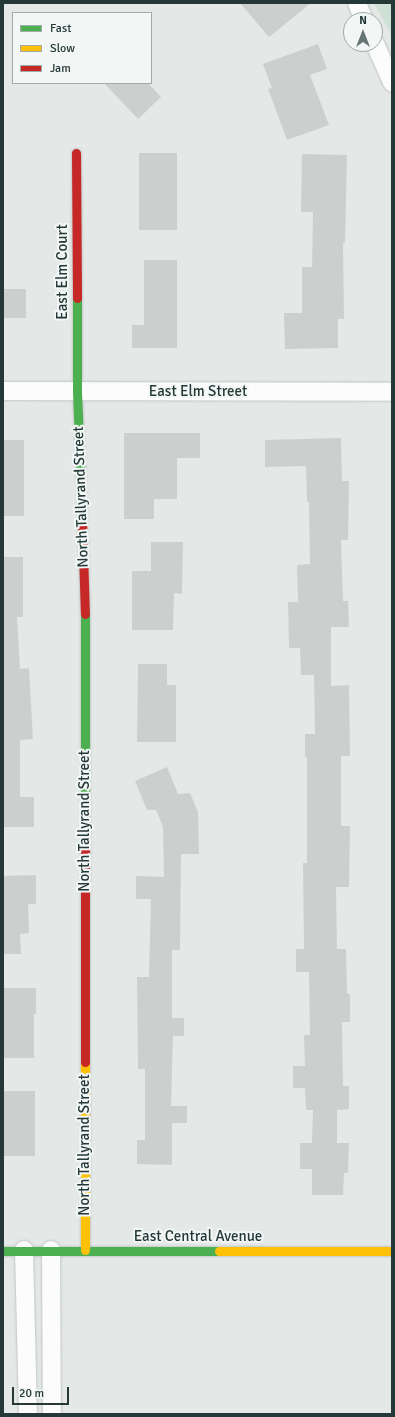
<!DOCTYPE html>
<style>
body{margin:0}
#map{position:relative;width:395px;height:1417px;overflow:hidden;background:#e4e8e7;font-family:Signika,sans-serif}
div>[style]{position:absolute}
.green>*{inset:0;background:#cfe0d7}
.building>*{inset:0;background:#cbd0cf;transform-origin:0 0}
.roads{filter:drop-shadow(0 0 1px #c1c5c4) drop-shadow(0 0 1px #c1c5c4)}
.street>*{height:18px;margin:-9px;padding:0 9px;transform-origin:9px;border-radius:9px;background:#fbfcfb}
.fast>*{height:9px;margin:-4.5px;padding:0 4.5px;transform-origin:4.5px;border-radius:4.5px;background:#4caf50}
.slow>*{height:9px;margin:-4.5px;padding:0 4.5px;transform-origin:4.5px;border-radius:4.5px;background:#ffc107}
.jam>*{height:9px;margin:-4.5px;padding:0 4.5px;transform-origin:4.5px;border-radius:4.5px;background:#c62828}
span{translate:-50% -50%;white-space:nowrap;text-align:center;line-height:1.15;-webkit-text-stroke:4px #f2f7f6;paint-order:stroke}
.street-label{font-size:15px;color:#243937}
.frame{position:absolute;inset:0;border:4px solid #243937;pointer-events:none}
.legend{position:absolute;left:12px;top:12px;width:140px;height:72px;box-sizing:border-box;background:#f2f7f6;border:1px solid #a0abaa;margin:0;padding:5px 7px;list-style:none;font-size:12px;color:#243937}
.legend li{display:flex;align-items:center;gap:8px;height:20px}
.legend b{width:20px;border:1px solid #a0abaa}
.north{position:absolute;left:343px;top:12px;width:40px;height:40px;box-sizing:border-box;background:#f2f7f6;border:1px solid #a0abaa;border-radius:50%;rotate:0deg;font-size:11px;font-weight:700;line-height:16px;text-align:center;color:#243937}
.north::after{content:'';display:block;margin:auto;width:14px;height:18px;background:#677675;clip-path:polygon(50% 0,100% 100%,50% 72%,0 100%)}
.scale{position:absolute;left:12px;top:1387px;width:57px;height:18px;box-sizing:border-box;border:2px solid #243937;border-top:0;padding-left:5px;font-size:12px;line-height:14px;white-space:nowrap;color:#243937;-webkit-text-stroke:3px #f2f7f6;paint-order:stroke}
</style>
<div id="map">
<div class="green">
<i style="clip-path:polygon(374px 3px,392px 3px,392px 36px)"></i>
</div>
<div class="building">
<i style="clip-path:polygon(240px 3px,311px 3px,269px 37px)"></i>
<i style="clip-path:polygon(318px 44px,327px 69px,310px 75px,329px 125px,287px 140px,268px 89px,272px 88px,263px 64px)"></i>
<i style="clip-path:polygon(104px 83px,148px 83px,161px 97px,138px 119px)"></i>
<i style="left:139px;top:153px;width:38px;height:77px"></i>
<i style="clip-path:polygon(302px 154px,347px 155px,345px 243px,343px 243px,344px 319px,338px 319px,338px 348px,285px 349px,284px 313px,302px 313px,302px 267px,312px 267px,313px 212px,301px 212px)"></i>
<i style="clip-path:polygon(144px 260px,177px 260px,177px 348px,132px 348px,132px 325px,144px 325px)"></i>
<i style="left:3px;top:289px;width:23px;height:29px"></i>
<i style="clip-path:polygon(124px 433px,200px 433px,200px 458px,177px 458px,177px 499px,154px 499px,154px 519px,124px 519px)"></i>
<i style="clip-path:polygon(341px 438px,342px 481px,349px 481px,348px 540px,341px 540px,343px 601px,348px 601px,349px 627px,331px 627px,331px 686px,349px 685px,350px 756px,341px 756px,341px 826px,350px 826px,349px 887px,336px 887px,337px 949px,346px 949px,347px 994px,350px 994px,350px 1022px,342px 1022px,343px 1086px,349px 1086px,349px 1109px,337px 1110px,337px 1143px,349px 1143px,348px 1173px,344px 1173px,343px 1195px,312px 1195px,312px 1169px,300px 1169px,300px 1143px,312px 1143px,313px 1110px,306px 1110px,305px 1088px,293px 1088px,293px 1066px,305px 1066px,304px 1035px,310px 1035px,309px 972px,296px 972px,296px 949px,304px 949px,303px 863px,307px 863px,307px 757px,305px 757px,305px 734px,315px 734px,314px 675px,301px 675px,300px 648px,289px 648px,288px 602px,298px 602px,297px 565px,310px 564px,309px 502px,307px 502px,306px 466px,265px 467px,265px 440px)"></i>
<i style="left:3px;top:440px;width:21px;height:76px"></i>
<i style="clip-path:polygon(151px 542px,183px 542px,182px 594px,174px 593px,173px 630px,132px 630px,132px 571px,151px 571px)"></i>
<i style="clip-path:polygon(3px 557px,23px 557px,23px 617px,17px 617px,20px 669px,29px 668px,33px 739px,20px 740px,20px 797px,34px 797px,34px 827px,4px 827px)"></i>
<i style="clip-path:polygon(138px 664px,167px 664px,167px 685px,176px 685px,176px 742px,137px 742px)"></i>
<i style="clip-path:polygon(167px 767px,178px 794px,190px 793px,198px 812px,199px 854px,181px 854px,180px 950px,172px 950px,172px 1018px,184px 1018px,184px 1036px,173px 1036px,171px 1106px,187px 1106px,187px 1123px,172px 1123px,172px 1165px,137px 1164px,137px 1140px,145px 1140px,145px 1069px,138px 1069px,137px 977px,149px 977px,151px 899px,136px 899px,136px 876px,164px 877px,163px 827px,156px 810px,147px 810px,135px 781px)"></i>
<i style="clip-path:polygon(36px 875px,36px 904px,28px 904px,29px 933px,20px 934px,21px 954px,3px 954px,3px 876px)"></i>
<i style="clip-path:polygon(3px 988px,36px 988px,36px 1014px,34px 1014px,34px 1058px,3px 1058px)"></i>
<i style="left:3px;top:1091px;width:32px;height:65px"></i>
</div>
<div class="roads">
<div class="street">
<i style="left:357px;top:3px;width:18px;rotate:68deg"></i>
<i style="left:375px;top:44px;width:42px;rotate:65.9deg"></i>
<i style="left:3px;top:391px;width:389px;rotate:0.1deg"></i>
<i style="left:24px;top:1250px;width:164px;rotate:88.6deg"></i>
<i style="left:51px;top:1250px;width:164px;rotate:89.7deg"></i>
</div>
<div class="fast">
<i style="left:77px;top:298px;width:94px;rotate:90deg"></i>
<i style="left:77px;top:392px;width:97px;rotate:87.6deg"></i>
<i style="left:85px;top:614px;width:201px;rotate:90deg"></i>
<i style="left:3px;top:1251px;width:216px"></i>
</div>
<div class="slow">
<i style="left:85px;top:1062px;width:188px;rotate:90deg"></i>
<i style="left:219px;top:1251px;width:173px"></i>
</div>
<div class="jam">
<i style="left:76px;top:153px;width:145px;rotate:89.6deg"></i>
<i style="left:81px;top:489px;width:125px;rotate:88.2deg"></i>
<i style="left:85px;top:815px;width:247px;rotate:90deg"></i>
</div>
</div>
<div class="street-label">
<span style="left:63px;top:272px;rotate:-90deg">East Elm Court</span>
<span style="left:198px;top:392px">East Elm Street</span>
<span style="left:81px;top:497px;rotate:-92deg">North Tallyrand Street</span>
<span style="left:85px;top:821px;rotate:-90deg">North Tallyrand Street</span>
<span style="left:85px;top:1145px;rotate:-90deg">North Tallyrand Street</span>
<span style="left:198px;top:1237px">East Central Avenue</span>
</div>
<div class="frame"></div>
<ul class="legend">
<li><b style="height:5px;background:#4caf50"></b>Fast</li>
<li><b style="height:5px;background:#ffc107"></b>Slow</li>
<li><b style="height:5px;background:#c62828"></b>Jam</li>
</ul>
<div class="north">N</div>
<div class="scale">20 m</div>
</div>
